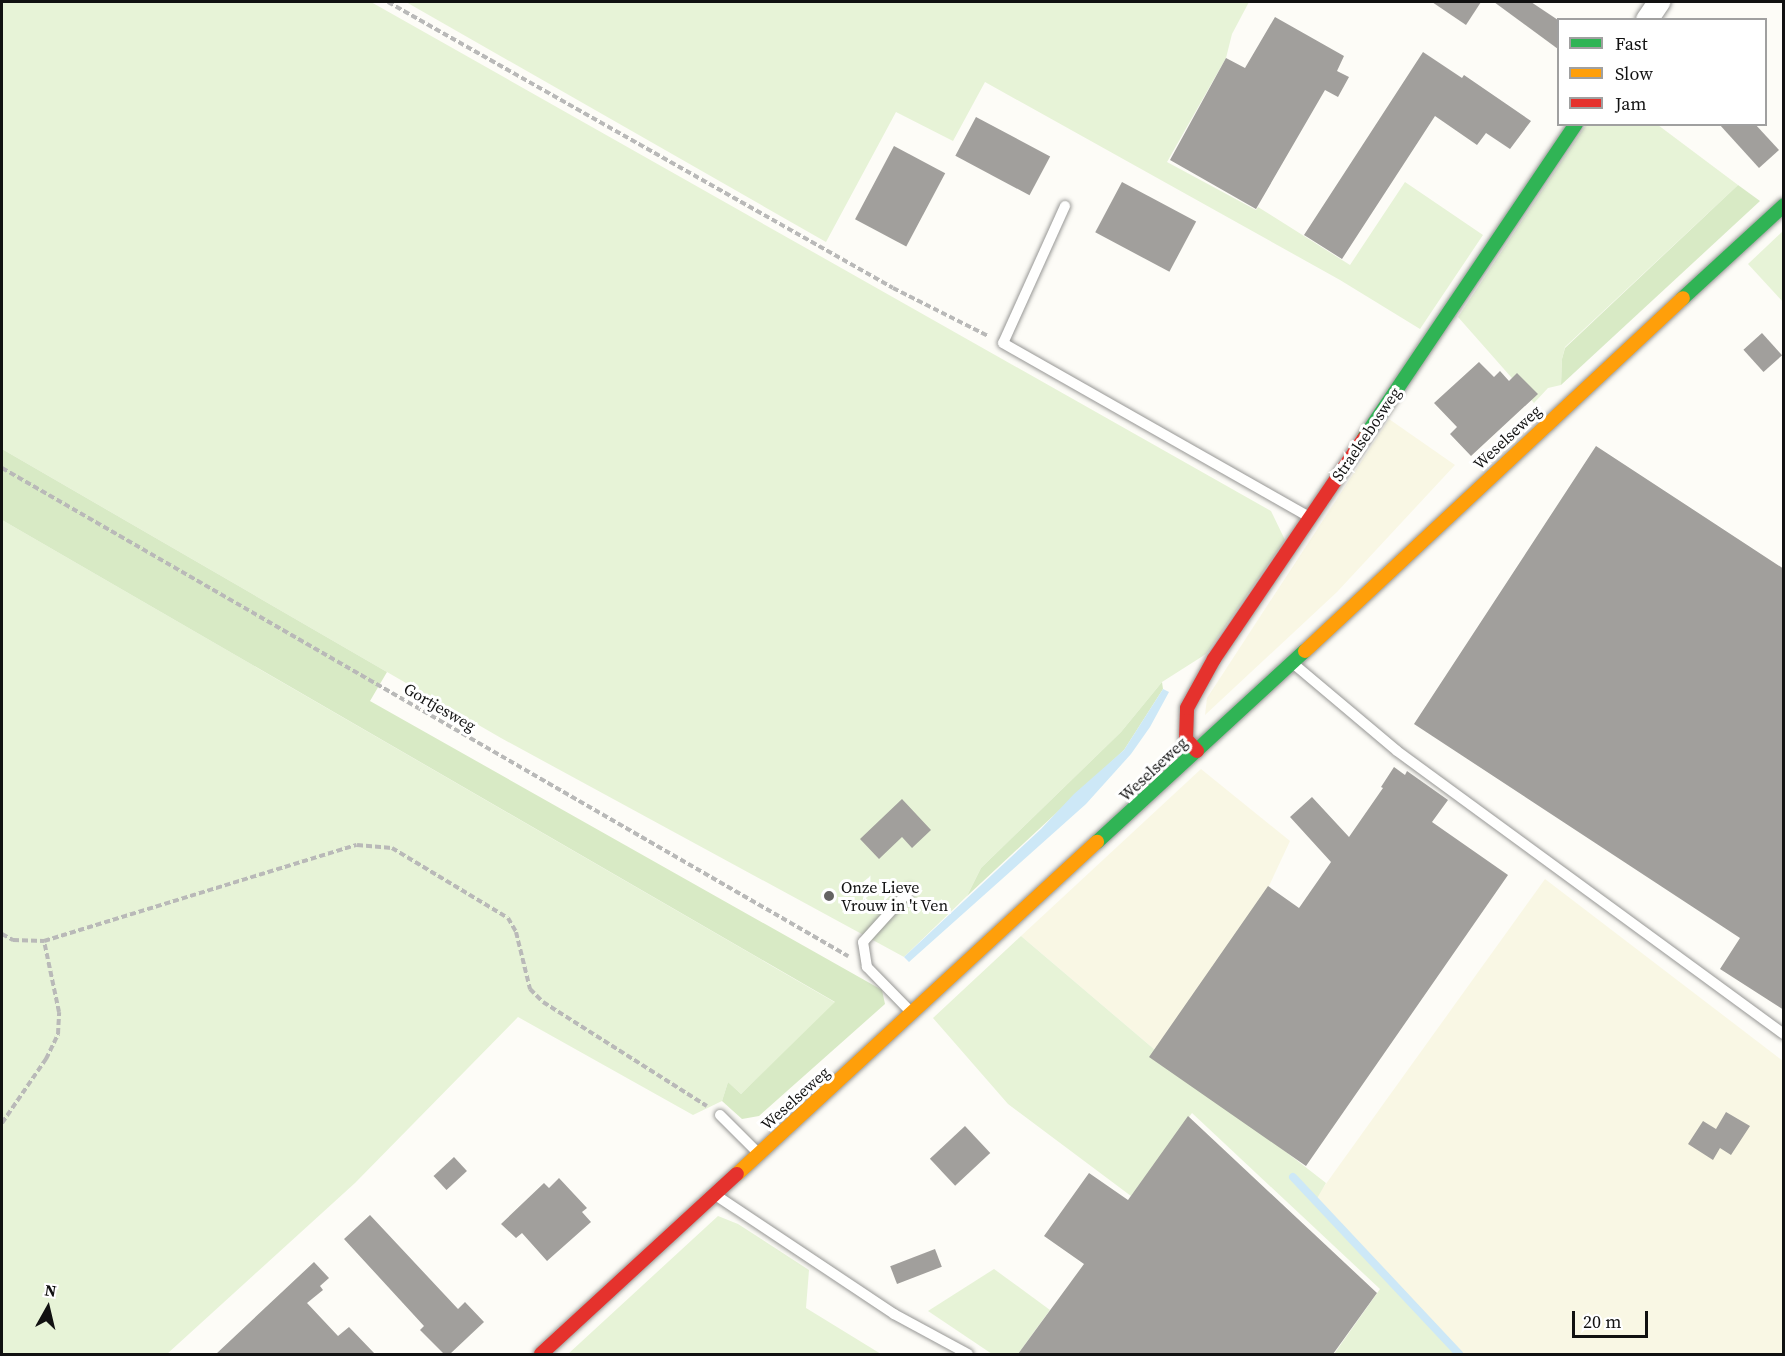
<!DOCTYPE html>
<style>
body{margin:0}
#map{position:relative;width:1785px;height:1356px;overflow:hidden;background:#fdfcf7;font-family:"Source Serif 4",serif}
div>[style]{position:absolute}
.farmland>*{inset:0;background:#f9f7e4}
.green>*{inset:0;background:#e7f3d7}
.forest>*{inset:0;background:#d8eac5}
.water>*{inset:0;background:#cde8f7}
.stream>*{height:8px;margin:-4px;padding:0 4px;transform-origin:4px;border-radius:4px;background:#cde8f7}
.building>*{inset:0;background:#a19f9c;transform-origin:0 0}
.path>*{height:4px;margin-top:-2px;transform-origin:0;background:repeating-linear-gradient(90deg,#b9b9b8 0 6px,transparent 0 9px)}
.roads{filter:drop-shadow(0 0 2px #979795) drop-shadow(0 0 2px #979795)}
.lane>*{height:10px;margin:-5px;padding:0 5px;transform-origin:5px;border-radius:5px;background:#fffffe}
.street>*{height:22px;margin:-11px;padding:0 11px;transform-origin:11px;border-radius:11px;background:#fffffe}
.fast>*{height:14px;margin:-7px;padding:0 7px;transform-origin:7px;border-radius:7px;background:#30b455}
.slow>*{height:14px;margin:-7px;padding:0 7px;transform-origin:7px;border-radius:7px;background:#ff9f0a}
.jam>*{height:14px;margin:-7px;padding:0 7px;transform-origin:7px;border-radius:7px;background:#e5322d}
.dots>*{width:16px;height:16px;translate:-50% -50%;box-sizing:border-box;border:3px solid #fff;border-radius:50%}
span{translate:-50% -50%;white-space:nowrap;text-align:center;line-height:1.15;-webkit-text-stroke:6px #fff;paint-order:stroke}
.street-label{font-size:16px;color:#111}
.poi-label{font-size:16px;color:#111}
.left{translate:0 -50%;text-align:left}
.frame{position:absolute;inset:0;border:3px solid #111;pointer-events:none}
.legend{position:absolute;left:1557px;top:18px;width:210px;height:108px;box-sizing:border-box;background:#fff;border:2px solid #a0a0a0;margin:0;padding:8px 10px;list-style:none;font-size:18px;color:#111}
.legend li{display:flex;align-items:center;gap:12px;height:30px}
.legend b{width:30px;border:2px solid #a0a0a0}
.north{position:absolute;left:18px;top:1278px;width:60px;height:60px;-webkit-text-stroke:4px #fff;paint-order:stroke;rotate:8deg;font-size:16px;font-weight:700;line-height:24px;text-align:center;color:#111}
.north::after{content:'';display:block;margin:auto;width:21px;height:27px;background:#111;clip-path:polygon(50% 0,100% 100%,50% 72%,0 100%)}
.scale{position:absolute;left:1572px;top:1311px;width:76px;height:27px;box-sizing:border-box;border:3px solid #111;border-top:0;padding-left:8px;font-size:18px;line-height:21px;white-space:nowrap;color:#111;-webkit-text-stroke:4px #fff;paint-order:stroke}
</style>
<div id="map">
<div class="farmland">
<i style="clip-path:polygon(1389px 419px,1455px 465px,1337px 592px,1205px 715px,1207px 698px)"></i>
<i style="clip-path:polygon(1201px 769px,1290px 841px,1269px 886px,1155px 1050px,1021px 936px)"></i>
<i style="clip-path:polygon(1545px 879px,1783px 1061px,1783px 1354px,1455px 1354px,1315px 1199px)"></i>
</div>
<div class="green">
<i style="clip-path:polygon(2px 2px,371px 2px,1271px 511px,1285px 540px,1206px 654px,1162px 682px,1121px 732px,981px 868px,967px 896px,904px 957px,501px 738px,2px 449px)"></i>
<i style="clip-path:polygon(406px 2px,1249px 2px,1232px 34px,1226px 58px,1167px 162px,1256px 210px,1258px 207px,1350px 265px,1405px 182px,1483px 235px,1420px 329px,1340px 280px,985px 82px,953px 141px,896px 112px,826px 242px)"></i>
<i style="clip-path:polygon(1586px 125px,1658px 125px,1738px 185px,1565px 347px,1562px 359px,1561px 385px,1548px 388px,1534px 403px,1458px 317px)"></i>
<i style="clip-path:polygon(1783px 231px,1783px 302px,1748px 264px)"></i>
<i style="clip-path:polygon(2px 520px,836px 1003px,741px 1094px,728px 1082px,722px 1101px,693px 1115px,518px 1017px,355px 1183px,167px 1354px,2px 1354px)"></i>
<i style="clip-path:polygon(1021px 936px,1155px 1050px,1326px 1183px,1316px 1200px,1455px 1354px,1334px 1354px,1380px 1289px,1192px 1113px,1131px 1196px,1008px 1104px,933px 1018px)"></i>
<i style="clip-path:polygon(718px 1216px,738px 1224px,809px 1270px,806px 1308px,881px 1354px,568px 1354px)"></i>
<i style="clip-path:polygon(994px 1269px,1050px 1310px,1018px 1354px,992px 1354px,928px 1311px)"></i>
</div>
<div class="forest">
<i style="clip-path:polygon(1738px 185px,1760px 201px,1561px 385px,1562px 359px,1565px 348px)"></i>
<i style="clip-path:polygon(2px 449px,387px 672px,370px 701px,882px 990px,885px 1004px,759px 1116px,742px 1119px,722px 1101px,728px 1082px,741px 1094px,835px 1002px,2px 520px)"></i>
<i style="clip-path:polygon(1162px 682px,1163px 689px,1124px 750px,967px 896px,981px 868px,1121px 732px)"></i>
</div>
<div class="water">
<i style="clip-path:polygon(1163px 689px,1169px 692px,1150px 727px,1131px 754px,1086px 804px,909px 962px,904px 957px,1041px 829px,1074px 794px,1124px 750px)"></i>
</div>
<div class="stream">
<i style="left:1293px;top:1177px;width:243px;rotate:46.8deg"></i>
</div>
<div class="building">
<i style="clip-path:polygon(1432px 2px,1481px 2px,1466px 25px)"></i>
<i style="clip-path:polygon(1494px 2px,1531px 2px,1558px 20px,1558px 49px)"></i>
<i style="clip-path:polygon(1275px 17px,1344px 56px,1337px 71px,1349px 77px,1338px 97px,1325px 90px,1256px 209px,1170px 160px,1226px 58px,1245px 68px)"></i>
<i style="clip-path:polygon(1423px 52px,1462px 78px,1464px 75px,1531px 121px,1510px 149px,1486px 133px,1477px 145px,1435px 116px,1342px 259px,1304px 235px)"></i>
<i style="left:976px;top:117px;width:84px;height:44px;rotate:28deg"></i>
<i style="clip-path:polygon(1719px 124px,1755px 124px,1779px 150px,1759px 168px)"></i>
<i style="left:894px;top:146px;width:58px;height:83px;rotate:28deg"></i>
<i style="left:1122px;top:182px;width:84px;height:57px;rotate:28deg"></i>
<i style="left:1762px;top:333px;width:30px;height:25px;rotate:48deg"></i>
<i style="clip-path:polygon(1479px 362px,1494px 377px,1500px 371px,1509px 381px,1517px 373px,1538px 394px,1471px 456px,1450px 434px,1457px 427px,1434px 403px)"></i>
<i style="clip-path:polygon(1596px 446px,1784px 569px,1784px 1010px,1720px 969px,1740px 938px,1414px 724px)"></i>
<i style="clip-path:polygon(1394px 767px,1405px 775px,1407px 771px,1448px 800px,1432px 822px,1508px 875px,1306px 1166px,1149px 1057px,1268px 886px,1299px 908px,1331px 862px,1290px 817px,1312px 797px,1349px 837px,1383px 788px,1381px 787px)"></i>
<i style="clip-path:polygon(902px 799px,931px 830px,912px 848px,902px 837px,879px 859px,860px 839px)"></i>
<i style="clip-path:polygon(1726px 1112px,1750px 1126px,1731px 1155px,1720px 1148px,1713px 1160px,1688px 1144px,1703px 1121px,1716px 1129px)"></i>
<i style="clip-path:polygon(1188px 1116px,1377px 1293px,1333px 1354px,1018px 1354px,1084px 1264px,1044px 1236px,1089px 1173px,1128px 1200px)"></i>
<i style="left:965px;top:1126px;width:37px;height:48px;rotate:47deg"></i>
<i style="left:454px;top:1157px;width:19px;height:28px;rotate:47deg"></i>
<i style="clip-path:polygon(559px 1178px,587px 1208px,582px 1212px,591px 1222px,547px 1261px,522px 1233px,516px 1238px,501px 1224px,544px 1183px,549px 1188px)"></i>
<i style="clip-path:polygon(370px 1215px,458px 1309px,465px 1302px,484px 1322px,450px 1354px,444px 1354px,420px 1330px,424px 1326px,344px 1239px)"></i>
<i style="left:935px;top:1249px;width:19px;height:48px;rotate:69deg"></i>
<i style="clip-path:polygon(314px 1262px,329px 1278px,320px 1286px,323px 1290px,307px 1303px,338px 1336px,349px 1327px,375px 1354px,216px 1354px)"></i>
</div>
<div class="path">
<i style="left:388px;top:2px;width:580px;rotate:29.52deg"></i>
<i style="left:893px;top:288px;width:106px;rotate:26.8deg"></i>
<i style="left:2px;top:468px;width:977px;rotate:29.98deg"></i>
<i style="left:2px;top:934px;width:13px;rotate:29deg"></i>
<i style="left:13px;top:940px;width:31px;rotate:2deg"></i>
<i style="left:44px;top:941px;width:327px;rotate:-17.1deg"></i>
<i style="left:357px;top:845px;width:35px;rotate:5deg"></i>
<i style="left:392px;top:848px;width:135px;rotate:31.1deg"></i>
<i style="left:508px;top:918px;width:16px;rotate:60deg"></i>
<i style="left:516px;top:932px;width:59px;rotate:76.2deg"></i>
<i style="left:530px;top:989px;width:18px;rotate:45deg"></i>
<i style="left:543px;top:1002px;width:194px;rotate:32.4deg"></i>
<i style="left:2px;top:1123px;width:78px;rotate:-55.5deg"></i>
<i style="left:46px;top:1059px;width:28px;rotate:-64deg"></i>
<i style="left:58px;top:1034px;width:22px;rotate:-87deg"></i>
<i style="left:59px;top:1012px;width:73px;rotate:-101.9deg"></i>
</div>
<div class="roads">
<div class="lane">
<i style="left:1065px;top:206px;width:150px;rotate:114.3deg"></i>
<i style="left:1003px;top:343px;width:350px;rotate:29.6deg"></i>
<i style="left:1295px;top:665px;width:133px;rotate:40.1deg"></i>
<i style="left:1397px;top:751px;width:479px;rotate:36.2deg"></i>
<i style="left:910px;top:1011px;width:62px;rotate:-134.3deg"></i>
<i style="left:867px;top:967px;width:25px;rotate:-99deg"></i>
<i style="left:863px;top:942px;width:70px;rotate:-47.9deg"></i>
<i style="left:720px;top:1115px;width:51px;rotate:45deg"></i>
<i style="left:717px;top:1196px;width:213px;rotate:33.7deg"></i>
<i style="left:894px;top:1314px;width:84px;rotate:28.4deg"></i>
</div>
<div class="street">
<i style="left:1647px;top:20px;width:22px;rotate:-56deg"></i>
</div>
<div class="fast">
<i style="left:1683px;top:298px;width:137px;rotate:-42.6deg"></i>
<i style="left:1364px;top:438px;width:379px;rotate:-56deg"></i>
<i style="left:1097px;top:842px;width:282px;rotate:-42.6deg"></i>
</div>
<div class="slow">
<i style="left:1305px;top:651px;width:517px;rotate:-43.04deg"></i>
<i style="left:737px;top:1174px;width:490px;rotate:-42.7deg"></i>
</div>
<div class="jam">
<i style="left:1197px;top:751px;width:16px;rotate:-133deg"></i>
<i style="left:1186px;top:739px;width:31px;rotate:-88deg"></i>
<i style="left:1187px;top:708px;width:56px;rotate:-61.1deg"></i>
<i style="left:1214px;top:659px;width:267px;rotate:-55.8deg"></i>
<i style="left:541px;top:1354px;width:266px;rotate:-42.6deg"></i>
</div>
</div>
<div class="dots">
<i style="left:829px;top:896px;background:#646362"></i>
</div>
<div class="street-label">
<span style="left:1366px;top:434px;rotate:-56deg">Straelsebosweg</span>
<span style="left:1507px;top:437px;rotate:-43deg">Weselseweg</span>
<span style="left:440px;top:707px;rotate:30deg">Gortjesweg</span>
<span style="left:1153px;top:769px;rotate:-43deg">Weselseweg</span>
<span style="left:795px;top:1098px;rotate:-42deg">Weselseweg</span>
</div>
<div class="poi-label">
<span class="left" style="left:841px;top:896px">Onze Lieve<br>Vrouw in 't Ven</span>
</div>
<div class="frame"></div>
<ul class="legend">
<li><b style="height:8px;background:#30b455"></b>Fast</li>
<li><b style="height:8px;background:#ff9f0a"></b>Slow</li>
<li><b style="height:8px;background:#e5322d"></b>Jam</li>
</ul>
<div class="north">N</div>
<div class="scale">20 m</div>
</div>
